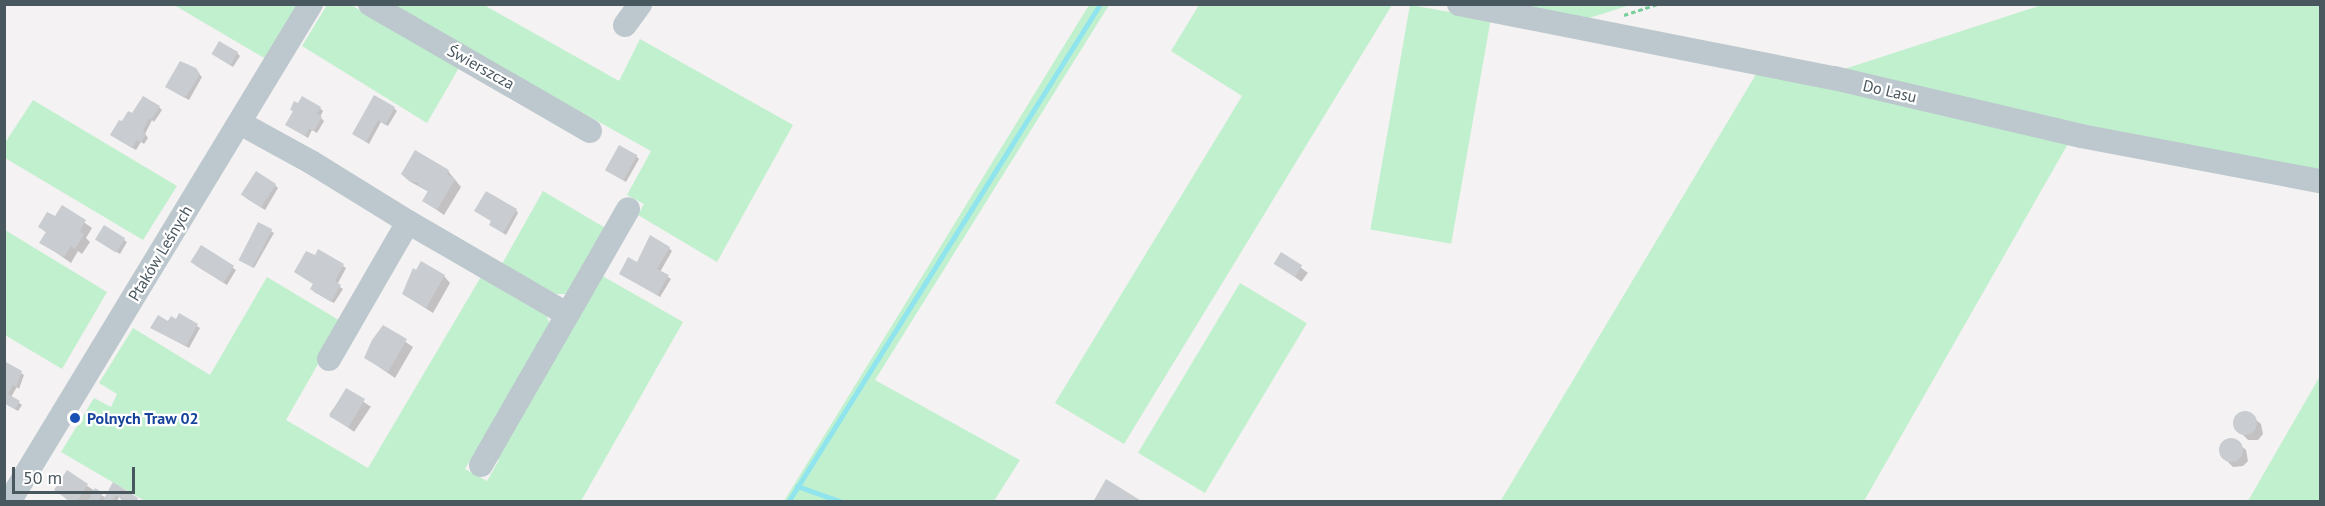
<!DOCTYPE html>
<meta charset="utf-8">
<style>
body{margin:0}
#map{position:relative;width:2325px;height:506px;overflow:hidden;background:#f4f2f2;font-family:"PT Sans",sans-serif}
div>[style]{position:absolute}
.green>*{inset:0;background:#c1f0ce;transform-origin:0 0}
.shadow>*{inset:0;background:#0003;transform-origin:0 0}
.stream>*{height:5px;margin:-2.5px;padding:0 2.5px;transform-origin:2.5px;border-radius:2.5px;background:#8fe4ed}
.building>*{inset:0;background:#c9cdd1;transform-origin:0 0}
.round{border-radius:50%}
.path>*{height:3px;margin-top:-1.5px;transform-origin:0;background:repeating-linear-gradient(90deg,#79cf9b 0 4.5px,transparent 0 7.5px)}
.minor>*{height:24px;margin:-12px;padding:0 12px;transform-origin:12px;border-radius:12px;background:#bdc8ce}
.dots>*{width:16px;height:16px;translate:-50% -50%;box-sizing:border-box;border:3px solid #fff;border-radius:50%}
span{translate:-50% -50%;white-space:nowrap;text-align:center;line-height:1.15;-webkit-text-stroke:4.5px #fff;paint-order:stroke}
.street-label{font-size:16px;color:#49575f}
.transit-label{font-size:16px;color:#164399;font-weight:700}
.left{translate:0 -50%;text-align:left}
.frame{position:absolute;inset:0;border:6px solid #49575f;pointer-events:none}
.scale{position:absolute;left:12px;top:467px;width:123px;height:27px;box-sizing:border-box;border:3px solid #49575f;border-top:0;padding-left:8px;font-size:18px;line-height:21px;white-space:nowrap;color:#49575f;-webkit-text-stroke:4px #fff;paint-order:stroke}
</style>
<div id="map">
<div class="green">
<i style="clip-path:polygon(174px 5px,299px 5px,266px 59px)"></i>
<i style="clip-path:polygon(327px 5px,351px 5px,460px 66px,427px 123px,302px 46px)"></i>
<i style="clip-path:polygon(390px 5px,484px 5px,619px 81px,640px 39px,793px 125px,717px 262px,638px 215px,644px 204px,627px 195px,651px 151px)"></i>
<i style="clip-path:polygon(1089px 5px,1109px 5px,875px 380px,1020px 460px,994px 501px,784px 501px)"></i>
<i style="clip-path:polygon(1199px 5px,1392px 5px,1124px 444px,1055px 403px,1242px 96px,1171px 51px)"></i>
<i style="left:1410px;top:5px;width:82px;height:228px;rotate:10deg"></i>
<i style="clip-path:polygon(1501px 5px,1630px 5px,1583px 20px)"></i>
<i style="clip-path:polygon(2042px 5px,2320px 5px,2320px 177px,1832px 73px)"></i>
<i style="clip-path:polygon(1758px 71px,2069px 142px,1864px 501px,1500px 502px)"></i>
<i style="clip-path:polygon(33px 100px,177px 186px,143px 240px,5px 158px,5px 143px)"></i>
<i style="clip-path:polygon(543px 191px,607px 229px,571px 294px,556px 294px,502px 264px)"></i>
<i style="clip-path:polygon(5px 230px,107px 292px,62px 369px,5px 335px)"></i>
<i style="clip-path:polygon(599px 274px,683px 322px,581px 501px,145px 501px,61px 452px,94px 398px,111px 407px,117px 394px,99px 383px,133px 328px,210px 375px,267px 277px,342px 322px,286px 420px,368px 468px,482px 275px,545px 311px,551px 328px,482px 450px,477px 448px,465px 469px,487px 481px,499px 460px,495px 458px)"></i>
<i style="left:1240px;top:283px;width:78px;height:198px;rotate:31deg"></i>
<i style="clip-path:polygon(2320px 376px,2320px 501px,2248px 501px)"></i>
</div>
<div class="shadow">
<i style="clip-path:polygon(237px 53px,240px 56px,233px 67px,212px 54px)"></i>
<i style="clip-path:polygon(198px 73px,202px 77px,189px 100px,170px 89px)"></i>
<i style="clip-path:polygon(159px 107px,162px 110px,154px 122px,152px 120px,145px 134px,148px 138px,144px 144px,141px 142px,136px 150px,114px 137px,122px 123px,132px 115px)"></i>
<i style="clip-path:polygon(320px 108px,323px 111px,320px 117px,324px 121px,317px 133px,312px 130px,308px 138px,287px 125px)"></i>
<i style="clip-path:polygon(394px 108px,397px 111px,388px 126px,381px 122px,369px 144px,354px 134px)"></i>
<i style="clip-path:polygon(636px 156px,639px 159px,626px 182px,607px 170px)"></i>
<i style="clip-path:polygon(448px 171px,461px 187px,444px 215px,424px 201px,429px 192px,409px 181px)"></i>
<i style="clip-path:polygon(275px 185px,278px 188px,265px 210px,246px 198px)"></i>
<i style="clip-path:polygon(62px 207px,92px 228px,86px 238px,90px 242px,82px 254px,78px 251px,71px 263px,41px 242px,47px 233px,40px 227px,56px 219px)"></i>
<i style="clip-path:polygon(516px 210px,518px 213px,506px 235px,491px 225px)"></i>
<i style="clip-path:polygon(259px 224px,274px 233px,254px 268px,242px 261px)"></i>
<i style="clip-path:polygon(105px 227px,127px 242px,120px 254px,100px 242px)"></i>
<i style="clip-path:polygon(201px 247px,236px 270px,227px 285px,195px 265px)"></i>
<i style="clip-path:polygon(669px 248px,672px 251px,660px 272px,671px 279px,660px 297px,621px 274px)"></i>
<i style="clip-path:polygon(319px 251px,346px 268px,337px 285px,343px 289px,334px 303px,314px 292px,312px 289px,314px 284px,296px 272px,315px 257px)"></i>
<i style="left:1282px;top:254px;width:32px;height:11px;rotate:36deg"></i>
<i style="clip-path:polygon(444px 276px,450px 283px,433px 313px,403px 294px)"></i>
<i style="clip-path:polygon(180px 315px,200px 328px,189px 348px,155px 330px,176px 321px)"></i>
<i style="clip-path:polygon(384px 327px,413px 347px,395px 378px,366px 358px)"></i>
<i style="clip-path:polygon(4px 362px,24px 375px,19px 389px,17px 387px,11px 397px,22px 405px,18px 411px,4px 403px)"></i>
<i style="left:346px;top:390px;width:30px;height:30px;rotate:34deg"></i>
<i style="clip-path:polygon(2248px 413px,2261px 424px,2263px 434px,2258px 440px,2248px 440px,2236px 428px,2236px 418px,2241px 414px)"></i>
<i style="clip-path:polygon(2233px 439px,2246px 450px,2248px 461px,2243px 466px,2233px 467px,2221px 455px,2220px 448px,2226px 440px)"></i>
<i style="clip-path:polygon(67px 473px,106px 498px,113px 484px,140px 502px,124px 502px,119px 497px,117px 502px,70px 502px,56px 490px)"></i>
</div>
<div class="stream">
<i style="left:797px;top:486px;width:48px;rotate:19.6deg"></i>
<i style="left:788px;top:502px;width:588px;rotate:-57.93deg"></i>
</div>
<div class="building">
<i style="left:219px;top:41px;width:22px;height:15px;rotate:30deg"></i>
<i style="clip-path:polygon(180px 61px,196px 68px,200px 74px,185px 98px,165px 87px)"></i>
<i style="clip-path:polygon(374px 95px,395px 107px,385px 125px,378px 120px,366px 142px,352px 134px)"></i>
<i style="clip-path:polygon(143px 96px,160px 106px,151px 120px,149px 119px,147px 122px,143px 131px,146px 134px,141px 142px,137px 140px,132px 148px,110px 135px,119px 120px,122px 121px,128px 111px,132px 113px)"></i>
<i style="clip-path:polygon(302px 96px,321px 107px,317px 114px,322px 117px,314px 131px,309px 129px,305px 136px,285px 125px,293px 111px,290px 110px,294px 101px,298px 103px)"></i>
<i style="left:619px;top:145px;width:21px;height:29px;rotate:29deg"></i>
<i style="clip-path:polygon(415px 150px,449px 170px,447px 174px,455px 179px,437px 210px,422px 201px,428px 191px,418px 185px,419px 183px,409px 181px,401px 174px)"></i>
<i style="left:256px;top:171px;width:24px;height:28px;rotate:33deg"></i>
<i style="clip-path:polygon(486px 191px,517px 209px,503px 233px,489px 225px,491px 221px,474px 211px)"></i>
<i style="clip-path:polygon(62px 205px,86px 220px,80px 231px,84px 234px,75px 249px,71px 246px,64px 257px,39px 243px,46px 232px,38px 227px,47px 212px,55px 216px)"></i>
<i style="left:258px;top:222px;width:16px;height:43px;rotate:27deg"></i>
<i style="left:104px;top:225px;width:25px;height:17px;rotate:32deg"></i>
<i style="clip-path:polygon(650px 235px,670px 247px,657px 269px,669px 275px,657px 295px,619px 274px,628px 257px,637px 262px)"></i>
<i style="left:201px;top:245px;width:39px;height:20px;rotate:32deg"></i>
<i style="clip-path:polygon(318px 249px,344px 264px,335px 281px,341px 285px,331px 302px,310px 289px,313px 284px,294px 272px,306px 251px,315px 255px)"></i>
<i style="left:1281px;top:252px;width:25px;height:14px;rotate:32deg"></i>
<i style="clip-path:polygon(421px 261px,445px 275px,426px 308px,402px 294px,413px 268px,416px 270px)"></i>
<i style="clip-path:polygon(179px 313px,198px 324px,186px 346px,150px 328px,158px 315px,168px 321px,171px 316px,176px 319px)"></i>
<i style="clip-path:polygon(383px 325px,407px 339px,388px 372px,364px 358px,372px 340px)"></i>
<i style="clip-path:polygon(4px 361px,22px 371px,16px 387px,13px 385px,8px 394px,20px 401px,15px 409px,4px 403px)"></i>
<i style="left:346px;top:388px;width:22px;height:33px;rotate:30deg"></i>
<i class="round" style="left:2233px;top:411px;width:24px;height:24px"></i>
<i class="round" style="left:2219px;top:438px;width:24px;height:24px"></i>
<i style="clip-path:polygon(67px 470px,88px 484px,77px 502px,71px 502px,54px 490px)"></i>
<i style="clip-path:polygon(1106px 479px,1143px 502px,1093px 502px)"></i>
<i style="clip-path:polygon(113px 482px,138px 498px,136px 502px,122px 502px,123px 499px,116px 495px,112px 502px,102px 502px)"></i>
<i style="clip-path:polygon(95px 488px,103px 493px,98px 502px,87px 502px)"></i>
</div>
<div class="path">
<i style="left:1624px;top:15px;width:35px;rotate:-18deg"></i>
</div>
<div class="minor">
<i style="left:370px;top:4px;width:254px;rotate:30deg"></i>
<i style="left:1459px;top:4px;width:382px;rotate:11.2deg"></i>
<i style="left:1834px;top:78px;width:254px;rotate:13.2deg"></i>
<i style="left:2081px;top:136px;width:243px;rotate:10.7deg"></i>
<i style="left:625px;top:25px;width:26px;rotate:-54deg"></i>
<i style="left:240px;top:123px;width:81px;rotate:28.8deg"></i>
<i style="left:311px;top:162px;width:114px;rotate:31.7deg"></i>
<i style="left:408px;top:222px;width:184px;rotate:30.1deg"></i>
<i style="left:329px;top:359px;width:158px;rotate:-60deg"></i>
<i style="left:481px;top:465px;width:295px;rotate:-60.1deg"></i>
<i style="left:9px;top:502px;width:582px;rotate:-58.77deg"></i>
</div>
<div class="dots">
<i style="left:75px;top:418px;background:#1a4fb4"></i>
</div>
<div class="street-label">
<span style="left:481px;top:67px;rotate:29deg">Świerszcza</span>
<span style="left:1890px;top:91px;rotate:13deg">Do Lasu</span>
<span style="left:160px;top:253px;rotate:-59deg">Ptaków Leśnych</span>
</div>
<div class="transit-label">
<span class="left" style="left:87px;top:418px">Polnych Traw 02</span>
</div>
<div class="frame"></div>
<div class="scale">50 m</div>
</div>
